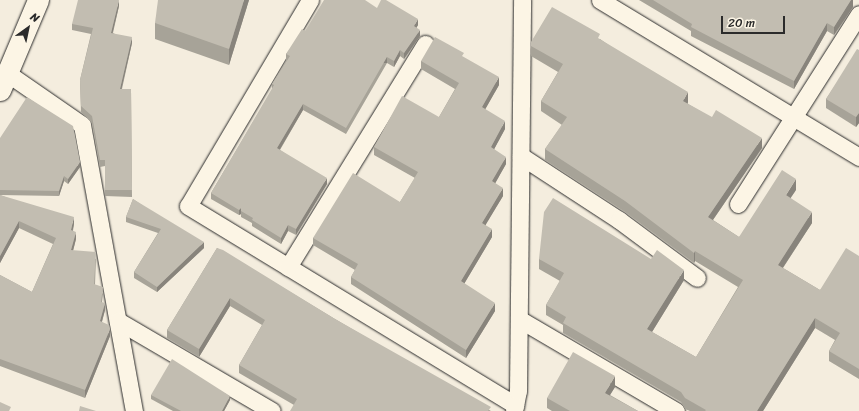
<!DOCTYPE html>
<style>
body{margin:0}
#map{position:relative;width:859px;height:411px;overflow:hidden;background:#f4edde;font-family:Sriracha,sans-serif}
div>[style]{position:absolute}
.roads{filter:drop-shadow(0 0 1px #2b2b2b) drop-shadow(0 0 1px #2b2b2b)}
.minor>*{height:17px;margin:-8.5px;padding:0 8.5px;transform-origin:8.5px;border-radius:8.5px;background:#fcf5e5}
.tertiary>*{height:21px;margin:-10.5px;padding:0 10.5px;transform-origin:10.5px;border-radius:10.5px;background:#fcf5e5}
.wall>*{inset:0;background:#a7a398}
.shaded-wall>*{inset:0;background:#88847c;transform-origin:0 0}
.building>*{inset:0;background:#c2bdb1}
span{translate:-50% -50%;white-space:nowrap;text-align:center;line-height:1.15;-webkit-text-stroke:3px #fcf5e5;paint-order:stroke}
.north{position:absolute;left:8px;top:8px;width:40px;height:40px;-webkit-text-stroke:3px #fcf5e5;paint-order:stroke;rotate:33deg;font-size:11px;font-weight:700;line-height:16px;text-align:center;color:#2b2b2b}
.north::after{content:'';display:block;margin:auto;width:14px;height:18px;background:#2b2b2b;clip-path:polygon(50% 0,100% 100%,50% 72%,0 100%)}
.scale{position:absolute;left:721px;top:16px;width:64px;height:18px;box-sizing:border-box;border:2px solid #2b2b2b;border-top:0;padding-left:5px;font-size:12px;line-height:14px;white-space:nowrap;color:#2b2b2b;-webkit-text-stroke:3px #fcf5e5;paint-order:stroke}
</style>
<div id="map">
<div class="roads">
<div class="minor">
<i style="left:310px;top:0;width:239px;rotate:120.6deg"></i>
<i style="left:188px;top:206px;width:383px;rotate:31.3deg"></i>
<i style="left:600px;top:0;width:303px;rotate:31.2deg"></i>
<i style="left:7px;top:73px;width:91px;rotate:34.7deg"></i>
<i style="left:82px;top:125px;width:291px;rotate:79.7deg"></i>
<i style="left:521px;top:156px;width:117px;rotate:33.1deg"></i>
<i style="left:619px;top:220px;width:97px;rotate:36.6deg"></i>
<i style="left:738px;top:204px;width:225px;rotate:-57.5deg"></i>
<i style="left:288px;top:267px;width:262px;rotate:-58.4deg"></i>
<i style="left:519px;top:319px;width:182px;rotate:30.4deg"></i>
<i style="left:118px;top:321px;width:178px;rotate:30.3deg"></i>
<i style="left:514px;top:411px;width:20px;rotate:-79deg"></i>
<i style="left:518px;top:391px;width:391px;rotate:-89.4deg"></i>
</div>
<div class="tertiary">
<i style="left:0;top:90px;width:98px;rotate:-67.1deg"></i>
</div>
</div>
<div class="wall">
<i style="clip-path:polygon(249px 0,229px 65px,155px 39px,155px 23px)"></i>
<i style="clip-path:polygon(639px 0,853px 0,853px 7px,834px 35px,827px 31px,794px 89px,691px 36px,691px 31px)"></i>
<i style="clip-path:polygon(119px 6px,113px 33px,132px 43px,122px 89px,131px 89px,132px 197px,105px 196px,105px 166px,100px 167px,92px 123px,81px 112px,80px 80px,91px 34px,72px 30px,72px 24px)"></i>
<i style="clip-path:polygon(377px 8px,418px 25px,416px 28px,420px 36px,404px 59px,400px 56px,394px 67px,387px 63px,346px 134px,303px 110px,280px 150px,327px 184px,296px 235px,288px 231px,281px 244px,252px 226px,252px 223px,241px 217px,241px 214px,239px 215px,211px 199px,211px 193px,272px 90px,272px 84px,287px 60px,286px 60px,286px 54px,305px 31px)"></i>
<i style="clip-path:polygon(600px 39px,688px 102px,688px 104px,762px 148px,713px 220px,739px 237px,796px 190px,790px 198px,812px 223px,783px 268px,820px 290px,859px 256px,859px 379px,829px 361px,829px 351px,835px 340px,815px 328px,763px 411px,690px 411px,685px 409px,681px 402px,563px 333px,563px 325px,546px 315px,546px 305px,560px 281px,539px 269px,539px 259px,684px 280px,652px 332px,696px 357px,738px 287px,695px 261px,694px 263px,625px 212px,545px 160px,545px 149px,562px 125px,541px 111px,541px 101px,558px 72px,531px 56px,531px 42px)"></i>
<i style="clip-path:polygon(859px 50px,859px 123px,856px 127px,826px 108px,826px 99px)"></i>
<i style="clip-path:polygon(464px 58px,499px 85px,485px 109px,505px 129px,494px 149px,506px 164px,495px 183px,503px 196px,485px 225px,492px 237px,464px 284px,495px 311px,466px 358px,351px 284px,351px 277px,355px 270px,313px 245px,313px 238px,400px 202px,415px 178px,374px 155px,374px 147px,439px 117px,455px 89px,421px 69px,421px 61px)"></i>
<i style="clip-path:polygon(0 138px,80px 167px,68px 184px,64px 181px,59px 196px,0 195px,74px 224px,73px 231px,76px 239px,73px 251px,96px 259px,95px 285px,103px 294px,102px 302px,105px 310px,102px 322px,110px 336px,85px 398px,0 366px,0 275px,32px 292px,53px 244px,19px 228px,0 263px)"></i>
<i style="clip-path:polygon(133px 199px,204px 248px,157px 292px,134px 278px,134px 272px,158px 233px,126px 222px,126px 217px)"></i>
<i style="clip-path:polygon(217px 248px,335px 319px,491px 411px,294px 405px,239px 373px,239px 365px,262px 325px,230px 306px,199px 357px,167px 338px,167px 330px)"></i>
<i style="clip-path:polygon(615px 387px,610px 395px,638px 411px,552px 411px,547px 408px,547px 398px)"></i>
<i style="clip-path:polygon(151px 395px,230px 400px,224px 411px,173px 411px,151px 399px)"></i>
</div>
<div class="shaded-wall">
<i style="clip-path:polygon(119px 0,119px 6px,111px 39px,111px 33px)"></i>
<i style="clip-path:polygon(244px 0,249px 0,229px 65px,229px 49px)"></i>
<i style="clip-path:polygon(851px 0,853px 0,853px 7px,834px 35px,834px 27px)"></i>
<i style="clip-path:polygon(418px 19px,418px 25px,414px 32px,414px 26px)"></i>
<i style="clip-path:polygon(827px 23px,827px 31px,794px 89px,794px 81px)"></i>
<i style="clip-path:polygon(420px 30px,420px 36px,404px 59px,404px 53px)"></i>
<i style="clip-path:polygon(132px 37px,132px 43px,120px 95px,120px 89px)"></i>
<i style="clip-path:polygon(400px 50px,400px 56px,394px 67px,394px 61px)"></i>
<i style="left:387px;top:57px;width:6px;height:82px;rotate:90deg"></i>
<i style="clip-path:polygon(499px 77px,499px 85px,482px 115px,482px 107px)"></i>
<i style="clip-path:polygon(688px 92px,688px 102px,683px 111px,683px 101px)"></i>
<i style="clip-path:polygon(303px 104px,303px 110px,277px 154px,277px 148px)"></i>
<i style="clip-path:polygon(859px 113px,859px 123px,856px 127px,856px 117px)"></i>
<i style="clip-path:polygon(505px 121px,505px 129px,491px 155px,491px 147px)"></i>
<i style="clip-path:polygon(762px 138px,762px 148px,708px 227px,708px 217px)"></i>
<i style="clip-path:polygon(506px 157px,506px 164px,492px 189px,492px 181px)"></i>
<i style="clip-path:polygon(80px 162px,80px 167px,68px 184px,68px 179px)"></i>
<i style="clip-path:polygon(64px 176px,64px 181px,59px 196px,59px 191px)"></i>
<i style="clip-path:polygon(327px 178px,327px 184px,296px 235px,296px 229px)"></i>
<i style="clip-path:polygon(796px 179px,796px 190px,786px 205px,786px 195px)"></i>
<i style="clip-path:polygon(503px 188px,503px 196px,482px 231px,482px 223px)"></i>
<i style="clip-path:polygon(241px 208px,241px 214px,239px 215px,239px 210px)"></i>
<i style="clip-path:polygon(812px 212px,812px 223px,778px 275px,778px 265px)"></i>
<i style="clip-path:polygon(74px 217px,74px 224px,71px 237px,71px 230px)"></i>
<i style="clip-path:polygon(19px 221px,19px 228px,0 263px,0 256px)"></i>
<i style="clip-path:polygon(288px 225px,288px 231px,281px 244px,281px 238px)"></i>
<i style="clip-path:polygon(492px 229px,492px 237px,461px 289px,461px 281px)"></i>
<i style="clip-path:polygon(76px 232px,76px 239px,71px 258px,71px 250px)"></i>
<i style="clip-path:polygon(204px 242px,204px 248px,157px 292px,157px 287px)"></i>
<i style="clip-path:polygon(695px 251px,695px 261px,694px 263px,694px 253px)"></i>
<i style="clip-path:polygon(684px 270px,684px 280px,647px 340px,647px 329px)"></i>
<i style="clip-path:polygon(230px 298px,230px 306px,199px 357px,199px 349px)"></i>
<i style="clip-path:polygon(105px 303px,105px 310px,100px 328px,100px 321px)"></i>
<i style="clip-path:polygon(495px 303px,495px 311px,466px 358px,466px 350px)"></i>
<i style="clip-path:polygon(815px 318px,815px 328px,763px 411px,757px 411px)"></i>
<i style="clip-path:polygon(110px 329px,110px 336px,85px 398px,85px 390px)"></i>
<i style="clip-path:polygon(615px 376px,615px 387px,605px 403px,605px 393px)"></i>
<i style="clip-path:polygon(230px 396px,230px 400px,224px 411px,222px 411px)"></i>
</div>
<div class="building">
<i style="clip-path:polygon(78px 0,119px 0,111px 33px,132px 37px,120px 89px,131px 89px,132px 190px,105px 190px,105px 160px,100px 160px,92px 116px,81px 106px,80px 80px,93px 28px,72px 24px)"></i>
<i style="clip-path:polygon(158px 0,244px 0,229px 49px,155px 23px)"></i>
<i style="clip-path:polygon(324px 0,365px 0,377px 8px,381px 0,386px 0,418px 19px,414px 26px,420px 30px,404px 53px,400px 50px,394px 61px,387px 57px,346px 128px,303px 104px,277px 148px,327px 178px,296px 229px,288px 225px,281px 238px,252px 220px,253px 218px,241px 211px,241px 208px,239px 210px,211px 193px,274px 85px,272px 84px,290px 56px,286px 54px,302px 29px,305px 31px)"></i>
<i style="clip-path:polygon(653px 0,851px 0,834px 27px,827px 23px,794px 81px,691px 27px,692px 24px)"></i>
<i style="clip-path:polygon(552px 7px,600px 34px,598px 38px,688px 92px,683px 101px,712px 117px,716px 110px,762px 138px,708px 217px,739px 237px,782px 170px,796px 179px,786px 195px,812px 212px,778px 265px,820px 290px,846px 248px,859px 256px,859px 369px,829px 351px,840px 333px,815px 318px,757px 411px,705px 411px,706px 410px,685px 398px,681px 392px,563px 323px,566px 317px,546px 305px,564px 273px,539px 259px,544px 212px,553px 198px,651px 259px,657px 250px,684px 270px,647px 329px,696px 357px,743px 280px,695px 251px,694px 253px,625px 201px,545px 149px,567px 117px,541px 101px,563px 64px,531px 46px,531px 42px)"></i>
<i style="clip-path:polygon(435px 37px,464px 53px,462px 56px,499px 77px,482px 107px,505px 121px,491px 147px,506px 157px,492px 181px,503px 188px,482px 223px,492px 229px,461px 281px,495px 303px,466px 350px,351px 277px,358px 264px,313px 238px,353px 173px,400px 202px,418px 172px,374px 147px,402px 96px,439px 117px,459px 83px,421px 61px)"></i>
<i style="clip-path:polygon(857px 49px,859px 50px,859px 113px,856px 117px,826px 99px)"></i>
<i style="clip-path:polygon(27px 97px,73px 126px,80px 162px,68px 179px,64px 176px,59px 191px,0 190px,0 138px)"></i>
<i style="clip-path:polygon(0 195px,74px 217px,71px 230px,76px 232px,71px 250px,96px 252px,94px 284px,103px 287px,101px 302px,105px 303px,100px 321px,109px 325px,110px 329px,85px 390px,0 359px,0 275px,32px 292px,56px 238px,19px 221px,0 256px)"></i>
<i style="clip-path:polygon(133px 199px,204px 242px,157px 287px,134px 272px,161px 229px,126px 217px)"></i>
<i style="clip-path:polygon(217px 248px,223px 250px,335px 319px,491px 407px,488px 411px,290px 411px,297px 399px,239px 365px,265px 320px,230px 298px,199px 349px,167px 330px)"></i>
<i style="clip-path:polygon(573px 352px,615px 376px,605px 393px,638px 411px,570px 411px,547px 398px)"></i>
<i style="clip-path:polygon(172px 359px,230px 396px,222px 411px,181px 411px,151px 395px)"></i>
<i style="clip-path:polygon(0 402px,11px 407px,9px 411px,0 411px)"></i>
<i style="clip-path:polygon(80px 406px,96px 411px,79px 411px)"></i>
</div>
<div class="north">N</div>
<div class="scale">20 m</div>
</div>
